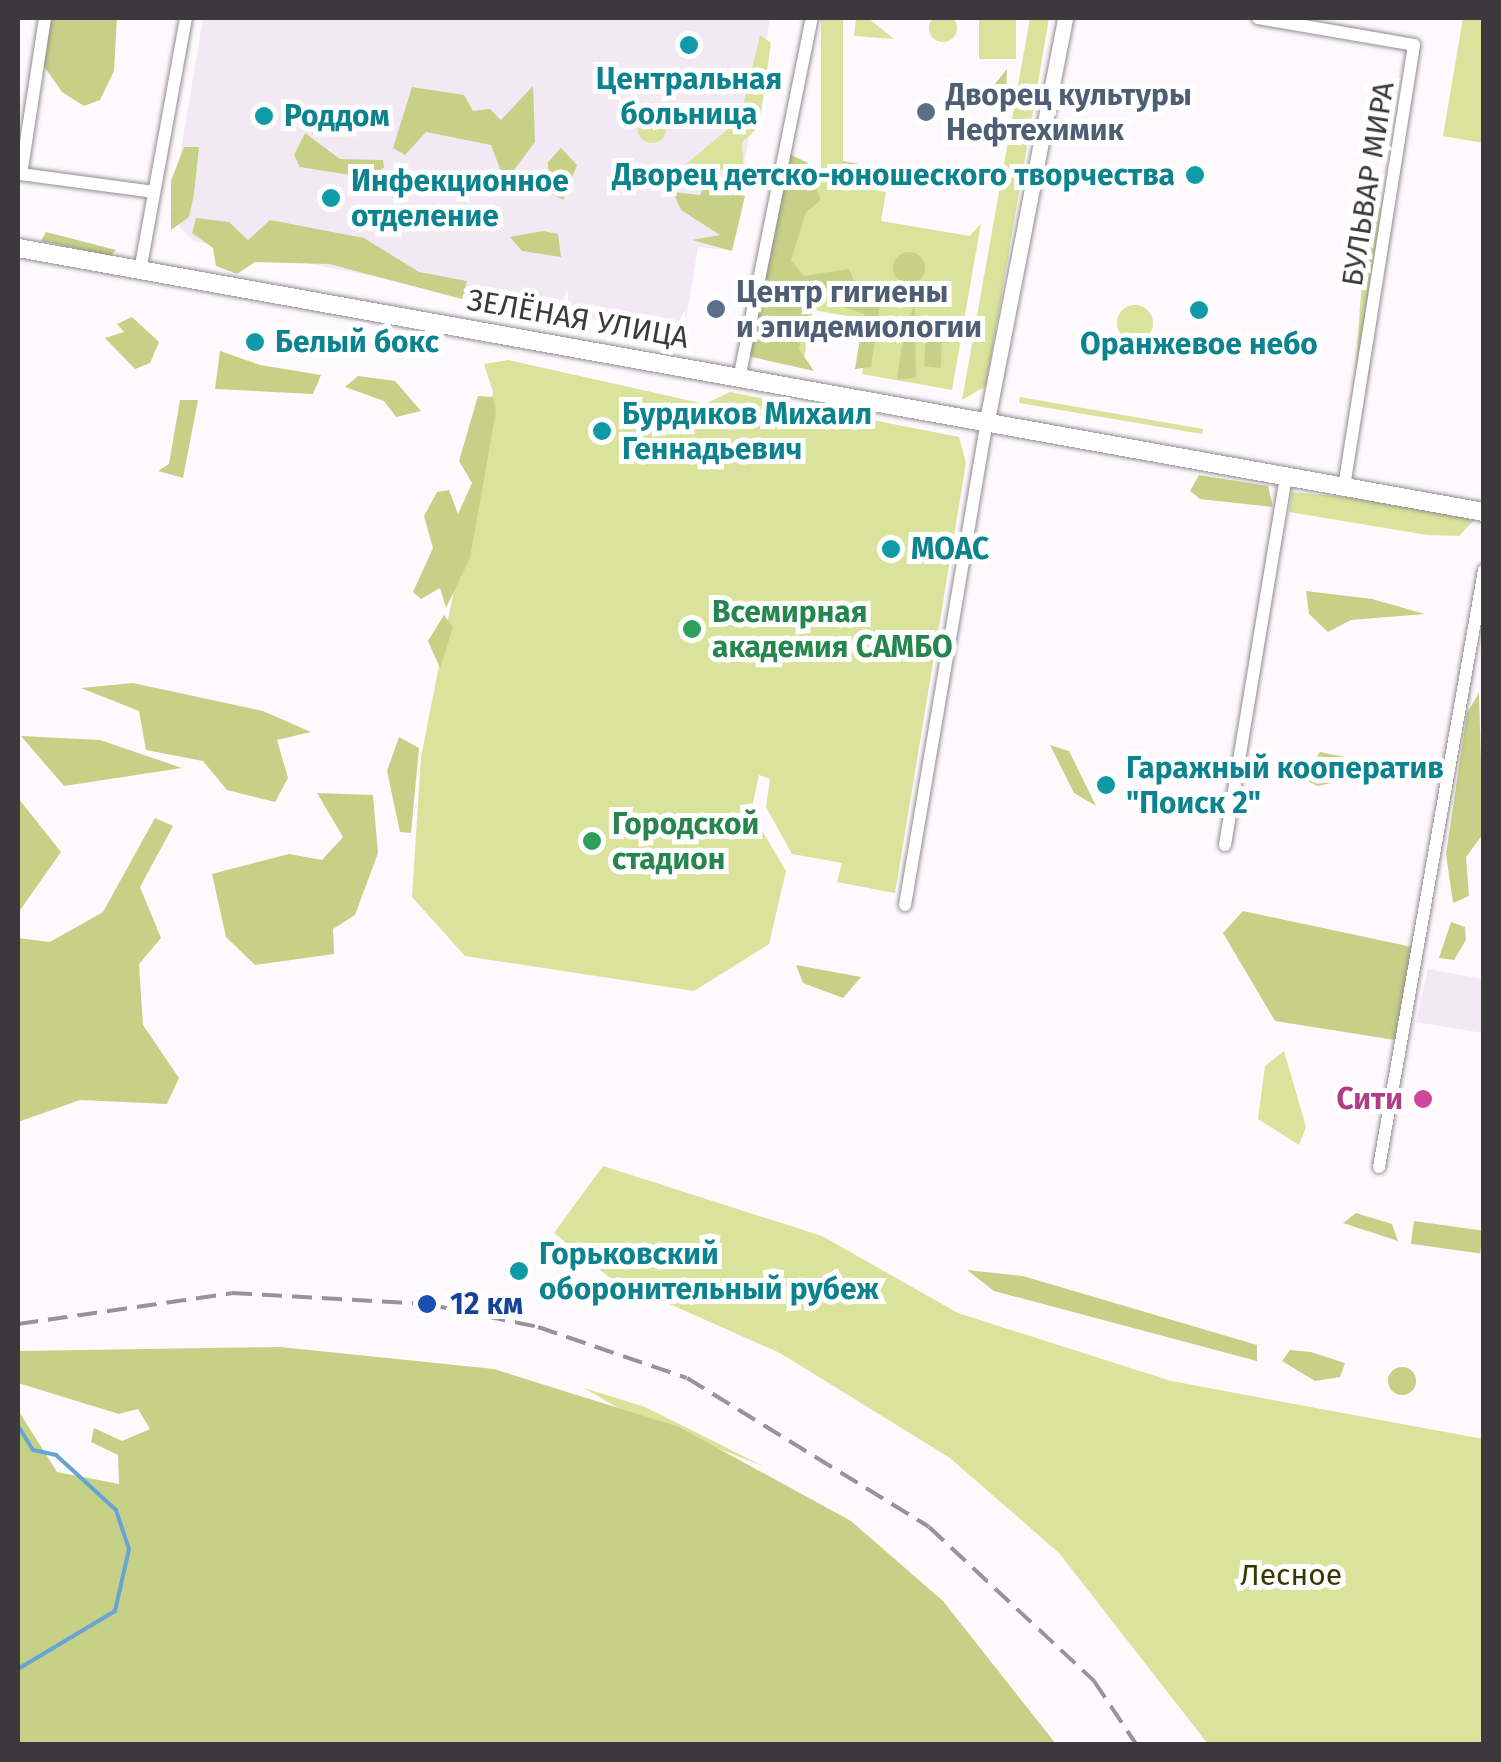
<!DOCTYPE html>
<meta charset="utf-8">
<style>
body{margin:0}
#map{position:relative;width:1501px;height:1762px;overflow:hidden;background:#fdf9fd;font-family:"Fira Sans",sans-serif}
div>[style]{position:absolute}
.built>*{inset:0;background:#f3e9f4}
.green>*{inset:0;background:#dae39b;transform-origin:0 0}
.round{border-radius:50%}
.forest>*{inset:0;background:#c7d087;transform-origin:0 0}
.stream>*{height:4px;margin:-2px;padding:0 2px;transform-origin:2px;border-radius:2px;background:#66a4d4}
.roads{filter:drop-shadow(0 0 2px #908c90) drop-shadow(0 0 2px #908c90)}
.minor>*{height:12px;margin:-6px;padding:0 6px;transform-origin:6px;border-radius:6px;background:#fff}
.tertiary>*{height:15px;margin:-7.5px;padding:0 7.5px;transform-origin:7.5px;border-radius:7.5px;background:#fff}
.secondary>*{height:18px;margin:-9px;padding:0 9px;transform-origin:9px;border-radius:9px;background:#fff}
.rail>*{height:4px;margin-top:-2px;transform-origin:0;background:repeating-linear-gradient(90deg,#979497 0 20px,transparent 0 30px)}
.dots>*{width:28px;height:28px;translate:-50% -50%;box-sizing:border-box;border:5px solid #fff;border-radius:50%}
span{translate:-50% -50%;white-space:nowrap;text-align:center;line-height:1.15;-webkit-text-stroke:10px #fff;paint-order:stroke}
.culture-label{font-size:30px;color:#0d838f;font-weight:700}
.left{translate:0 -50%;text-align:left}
.right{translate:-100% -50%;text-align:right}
.service-label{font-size:30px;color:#4e5e75;font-weight:700}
.street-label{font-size:30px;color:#3b393b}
.leisure-label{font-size:30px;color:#27864d;font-weight:700}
.hotel-label{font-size:30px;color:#b23c85;font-weight:700}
.transit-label{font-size:30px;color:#164399;font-weight:700}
.park-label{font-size:30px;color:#353900}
.frame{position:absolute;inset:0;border:20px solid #3b393b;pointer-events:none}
</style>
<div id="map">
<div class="built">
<i style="clip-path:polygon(203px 18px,770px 18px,729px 250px,698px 247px,683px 337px,193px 241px,170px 216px)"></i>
<i style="clip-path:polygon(1428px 969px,1483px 979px,1483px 1033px,1416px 1022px)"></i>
</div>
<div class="green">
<i class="round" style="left:929px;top:14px;width:28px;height:28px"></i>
<i style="left:821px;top:18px;width:22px;height:154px"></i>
<i style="clip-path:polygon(856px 18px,868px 18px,894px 39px,854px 36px)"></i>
<i style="left:979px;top:18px;width:37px;height:41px"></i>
<i style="clip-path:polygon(1030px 18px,1049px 18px,986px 386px,962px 400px)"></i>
<i style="clip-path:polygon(1463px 18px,1483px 18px,1483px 143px,1443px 136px)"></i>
<i style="clip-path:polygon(760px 35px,771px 43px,759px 127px,742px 142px,745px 192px,735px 168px,702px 173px,685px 165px,740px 119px)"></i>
<i class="round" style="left:638px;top:115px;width:28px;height:28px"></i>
<i style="clip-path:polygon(782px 176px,813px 181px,813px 190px,815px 179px,886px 192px,881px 221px,970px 236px,981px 223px,952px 390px,862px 374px,871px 320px,813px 310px,804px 360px,750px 351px)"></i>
<i style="left:1367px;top:207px;width:14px;height:169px;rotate:4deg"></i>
<i class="round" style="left:1117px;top:305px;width:36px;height:36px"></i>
<i style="clip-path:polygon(508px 360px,705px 404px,730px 392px,959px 437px,966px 463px,895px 893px,837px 882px,842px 863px,792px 854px,766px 807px,770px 779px,759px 775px,751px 812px,786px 871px,769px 944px,694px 991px,465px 956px,412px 897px,421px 757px,493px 392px,484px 364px)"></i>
<i style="clip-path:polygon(1020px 397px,1203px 429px,1202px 434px,1019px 403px)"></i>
<i style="clip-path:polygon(1292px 492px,1364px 499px,1475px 519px,1459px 536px,1427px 535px,1289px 512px)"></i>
<i style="clip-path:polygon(1284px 1051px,1306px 1127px,1299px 1145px,1258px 1119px,1265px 1066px)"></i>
<i style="clip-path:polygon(603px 1166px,822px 1236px,958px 1313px,1171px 1381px,1483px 1439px,1483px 1744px,1208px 1744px,1059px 1553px,950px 1458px,780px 1353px,609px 1277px,554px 1233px)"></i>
<i style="clip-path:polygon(584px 1388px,645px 1407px,765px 1467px,625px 1412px)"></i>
</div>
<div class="forest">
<i style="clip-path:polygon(48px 18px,117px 18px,114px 71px,100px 100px,84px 106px,62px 92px,39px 59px,35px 37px)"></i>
<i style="clip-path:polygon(1007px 69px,1006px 95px,990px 109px,986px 95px)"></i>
<i style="clip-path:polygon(533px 86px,535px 142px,505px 182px,491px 145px,426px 132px,405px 155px,393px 148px,412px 87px,464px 95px,473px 111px,490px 109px,501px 120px)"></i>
<i style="clip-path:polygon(305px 133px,340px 159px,383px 160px,384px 168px,363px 177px,300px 167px,294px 155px)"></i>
<i style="clip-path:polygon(184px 147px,199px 147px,194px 194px,189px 217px,171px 230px,171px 181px)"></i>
<i style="clip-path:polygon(561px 148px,577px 165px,563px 200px,549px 192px,548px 162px)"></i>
<i style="clip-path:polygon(789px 154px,808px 163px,800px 180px,814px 182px,821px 200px,806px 212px,791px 260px,804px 276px,849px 269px,857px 287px,876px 282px,882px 291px,871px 367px,855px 369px,864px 314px,812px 296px,799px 349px,814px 371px,748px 356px)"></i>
<i style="clip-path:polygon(842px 161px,879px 167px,892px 172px,879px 190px,852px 181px)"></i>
<i style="clip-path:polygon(705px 186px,745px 196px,732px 251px,692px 240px,720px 235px,681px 210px,673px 192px,700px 195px)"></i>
<i style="clip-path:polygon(196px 218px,229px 222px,248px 240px,270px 220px,364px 238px,419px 272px,467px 281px,462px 299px,329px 264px,255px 262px,237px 274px,216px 266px,213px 248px,192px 233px)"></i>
<i style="clip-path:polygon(543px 231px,558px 234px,561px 257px,522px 251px,510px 237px)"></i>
<i style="clip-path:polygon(46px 232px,116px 250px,110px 256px,41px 241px)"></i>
<i class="round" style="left:893px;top:252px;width:32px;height:32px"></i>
<i style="clip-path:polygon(915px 301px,916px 377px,897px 380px,902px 345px)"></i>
<i style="clip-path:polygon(132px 317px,159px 342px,150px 363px,135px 369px,105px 338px,124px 332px,117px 324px)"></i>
<i style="clip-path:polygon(942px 332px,941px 368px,924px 366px,926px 335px)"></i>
<i style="clip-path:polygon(220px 351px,260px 365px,321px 375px,313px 394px,215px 389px)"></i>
<i style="clip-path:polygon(358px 376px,395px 381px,421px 411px,396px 417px,384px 401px,345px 387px)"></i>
<i style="clip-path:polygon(478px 396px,493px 397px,496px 411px,470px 558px,446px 608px,440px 588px,421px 599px,413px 592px,433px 548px,424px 516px,437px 492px,449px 490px,458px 514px,472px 483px,459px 461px)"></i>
<i style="clip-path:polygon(180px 400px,198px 400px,183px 478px,158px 471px,169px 464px)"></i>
<i style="clip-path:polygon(1199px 475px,1268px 486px,1273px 507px,1200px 499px,1190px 491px)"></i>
<i style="clip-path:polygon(1306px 591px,1372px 599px,1425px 614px,1351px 620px,1328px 632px,1309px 614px)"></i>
<i style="clip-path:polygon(444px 615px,453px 627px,440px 668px,428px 641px)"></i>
<i style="clip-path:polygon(133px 683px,263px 711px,311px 732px,277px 740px,288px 778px,275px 802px,227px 790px,203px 761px,146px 750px,139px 711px,81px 688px)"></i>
<i style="clip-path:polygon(1479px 693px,1483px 834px,1466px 857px,1469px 896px,1453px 903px,1446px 854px,1467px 713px)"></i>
<i style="clip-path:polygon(21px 736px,100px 740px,182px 768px,64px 786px)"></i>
<i style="clip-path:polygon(399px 737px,419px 748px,411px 833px,400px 832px,387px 771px)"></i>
<i style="clip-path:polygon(1050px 745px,1069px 751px,1096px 806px,1074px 793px)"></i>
<i style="clip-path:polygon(1320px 752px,1360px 760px,1345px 780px,1318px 786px,1301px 778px)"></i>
<i style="clip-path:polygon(317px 793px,373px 795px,378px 853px,355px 915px,333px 929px,334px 954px,255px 965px,226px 937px,212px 874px,289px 854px,322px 860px,343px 837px)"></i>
<i style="clip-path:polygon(18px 798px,61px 852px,18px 913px)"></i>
<i style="clip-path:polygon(155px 818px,173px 826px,140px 887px,161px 938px,139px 964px,143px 1025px,179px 1078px,167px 1104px,80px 1100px,18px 1122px,18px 938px,50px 942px,103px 912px)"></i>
<i style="clip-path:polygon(1243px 911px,1412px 947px,1395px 1040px,1275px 1021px,1223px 933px)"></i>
<i style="clip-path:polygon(1451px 922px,1465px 927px,1466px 940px,1454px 960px,1439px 958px)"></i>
<i style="clip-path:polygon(796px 965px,861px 977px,843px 998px,803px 983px)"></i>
<i style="clip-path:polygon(1356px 1213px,1392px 1224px,1398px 1241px,1343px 1223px)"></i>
<i style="left:1414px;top:1221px;width:70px;height:23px;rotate:8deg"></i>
<i style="clip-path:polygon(967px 1270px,1023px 1276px,1257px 1345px,1257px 1361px,994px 1291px)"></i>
<i style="clip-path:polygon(280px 1347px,494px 1369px,679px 1427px,851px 1521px,943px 1601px,1056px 1744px,18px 1744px,18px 1410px,57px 1472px,119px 1484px,118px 1455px,91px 1442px,94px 1428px,122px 1441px,150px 1429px,138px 1409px,119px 1414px,18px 1383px,18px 1351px)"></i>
<i style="clip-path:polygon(1290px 1350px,1311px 1352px,1345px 1363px,1340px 1377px,1315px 1381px,1282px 1361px)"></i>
<i class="round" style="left:1388px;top:1367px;width:28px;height:28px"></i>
</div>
<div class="stream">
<i style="left:18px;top:1426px;width:28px;rotate:58deg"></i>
<i style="left:33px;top:1450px;width:24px;rotate:12deg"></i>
<i style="left:56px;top:1455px;width:81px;rotate:42.5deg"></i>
<i style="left:116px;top:1510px;width:41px;rotate:71.6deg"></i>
<i style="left:129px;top:1549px;width:64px;rotate:102.7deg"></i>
<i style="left:115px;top:1611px;width:113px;rotate:149.1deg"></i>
</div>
<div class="roads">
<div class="minor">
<i style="left:45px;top:18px;width:158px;rotate:98.7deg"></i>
<i style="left:21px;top:174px;width:134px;rotate:7.7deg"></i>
<i style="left:1258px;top:18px;width:158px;rotate:9.8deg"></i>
<i style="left:1414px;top:45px;width:448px;rotate:99deg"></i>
<i style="left:140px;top:271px;width:257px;rotate:-79.7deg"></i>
<i style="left:740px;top:374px;width:363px;rotate:-78.6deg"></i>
<i style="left:1225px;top:845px;width:373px;rotate:-80.6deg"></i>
<i style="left:905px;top:905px;width:492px;rotate:-80.4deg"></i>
<i style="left:1379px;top:1167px;width:606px;rotate:-80.02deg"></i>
</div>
<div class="tertiary">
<i style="left:987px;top:420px;width:409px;rotate:-79deg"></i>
</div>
<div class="secondary">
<i style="left:18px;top:248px;width:1490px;rotate:10.21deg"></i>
</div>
</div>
<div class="rail">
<i style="left:18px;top:1324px;width:216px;rotate:-8.2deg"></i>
<i style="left:232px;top:1293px;width:195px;rotate:3.2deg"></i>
<i style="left:427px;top:1304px;width:113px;rotate:11.7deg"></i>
<i style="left:538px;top:1327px;width:157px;rotate:18.9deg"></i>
<i style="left:687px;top:1378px;width:284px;rotate:31.6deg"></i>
<i style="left:929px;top:1527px;width:226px;rotate:43deg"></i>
<i style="left:1094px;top:1681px;width:76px;rotate:56.3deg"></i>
</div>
<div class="dots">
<i style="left:689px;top:45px;background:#0f9aa8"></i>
<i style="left:926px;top:112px;background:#5c6f8a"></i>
<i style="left:264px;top:116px;background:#0f9aa8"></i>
<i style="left:1195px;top:175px;background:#0f9aa8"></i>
<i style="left:331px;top:198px;background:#0f9aa8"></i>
<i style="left:716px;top:309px;background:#5c6f8a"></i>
<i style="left:1199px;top:310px;background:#0f9aa8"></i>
<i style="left:255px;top:342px;background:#0f9aa8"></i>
<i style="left:602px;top:431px;background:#0f9aa8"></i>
<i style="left:891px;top:549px;background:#0f9aa8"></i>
<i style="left:692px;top:629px;background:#2e9e5b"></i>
<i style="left:1106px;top:785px;background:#0f9aa8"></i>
<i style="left:592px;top:841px;background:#2e9e5b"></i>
<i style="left:1423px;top:1099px;background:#d1479c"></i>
<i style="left:519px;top:1271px;background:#0f9aa8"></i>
<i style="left:427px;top:1304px;background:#1a4fb4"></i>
</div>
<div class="culture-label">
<span style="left:689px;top:96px">Центральная<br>больница</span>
<span class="left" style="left:284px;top:116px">Роддом</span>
<span class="right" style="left:1175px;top:175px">Дворец детско-юношеского творчества</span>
<span class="left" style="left:351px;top:198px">Инфекционное<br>отделение</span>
<span class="left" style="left:275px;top:342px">Белый бокс</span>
<span style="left:1199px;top:344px">Оранжевое небо</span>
<span class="left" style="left:622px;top:431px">Бурдиков Михаил<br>Геннадьевич</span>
<span class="left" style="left:911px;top:549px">МОАС</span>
<span class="left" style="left:1126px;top:785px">Гаражный кооператив<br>"Поиск 2"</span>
<span class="left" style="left:539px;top:1271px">Горьковский<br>оборонительный рубеж</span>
</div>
<div class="service-label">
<span class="left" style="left:946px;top:112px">Дворец культуры<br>Нефтехимик</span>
<span class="left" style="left:736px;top:309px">Центр гигиены<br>и эпидемиологии</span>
</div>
<div class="street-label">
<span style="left:1368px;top:184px;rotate:-81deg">БУЛЬВАР МИРА</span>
<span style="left:578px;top:319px;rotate:10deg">ЗЕЛЁНАЯ УЛИЦА</span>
</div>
<div class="leisure-label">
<span class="left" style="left:712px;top:629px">Всемирная<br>академия САМБО</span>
<span class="left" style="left:612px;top:841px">Городской<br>стадион</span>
</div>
<div class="hotel-label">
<span class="right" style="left:1403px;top:1099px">Сити</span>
</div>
<div class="transit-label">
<span class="left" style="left:450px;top:1304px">12 км</span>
</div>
<div class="park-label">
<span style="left:1291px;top:1575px">Лесное</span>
</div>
<div class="frame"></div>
</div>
